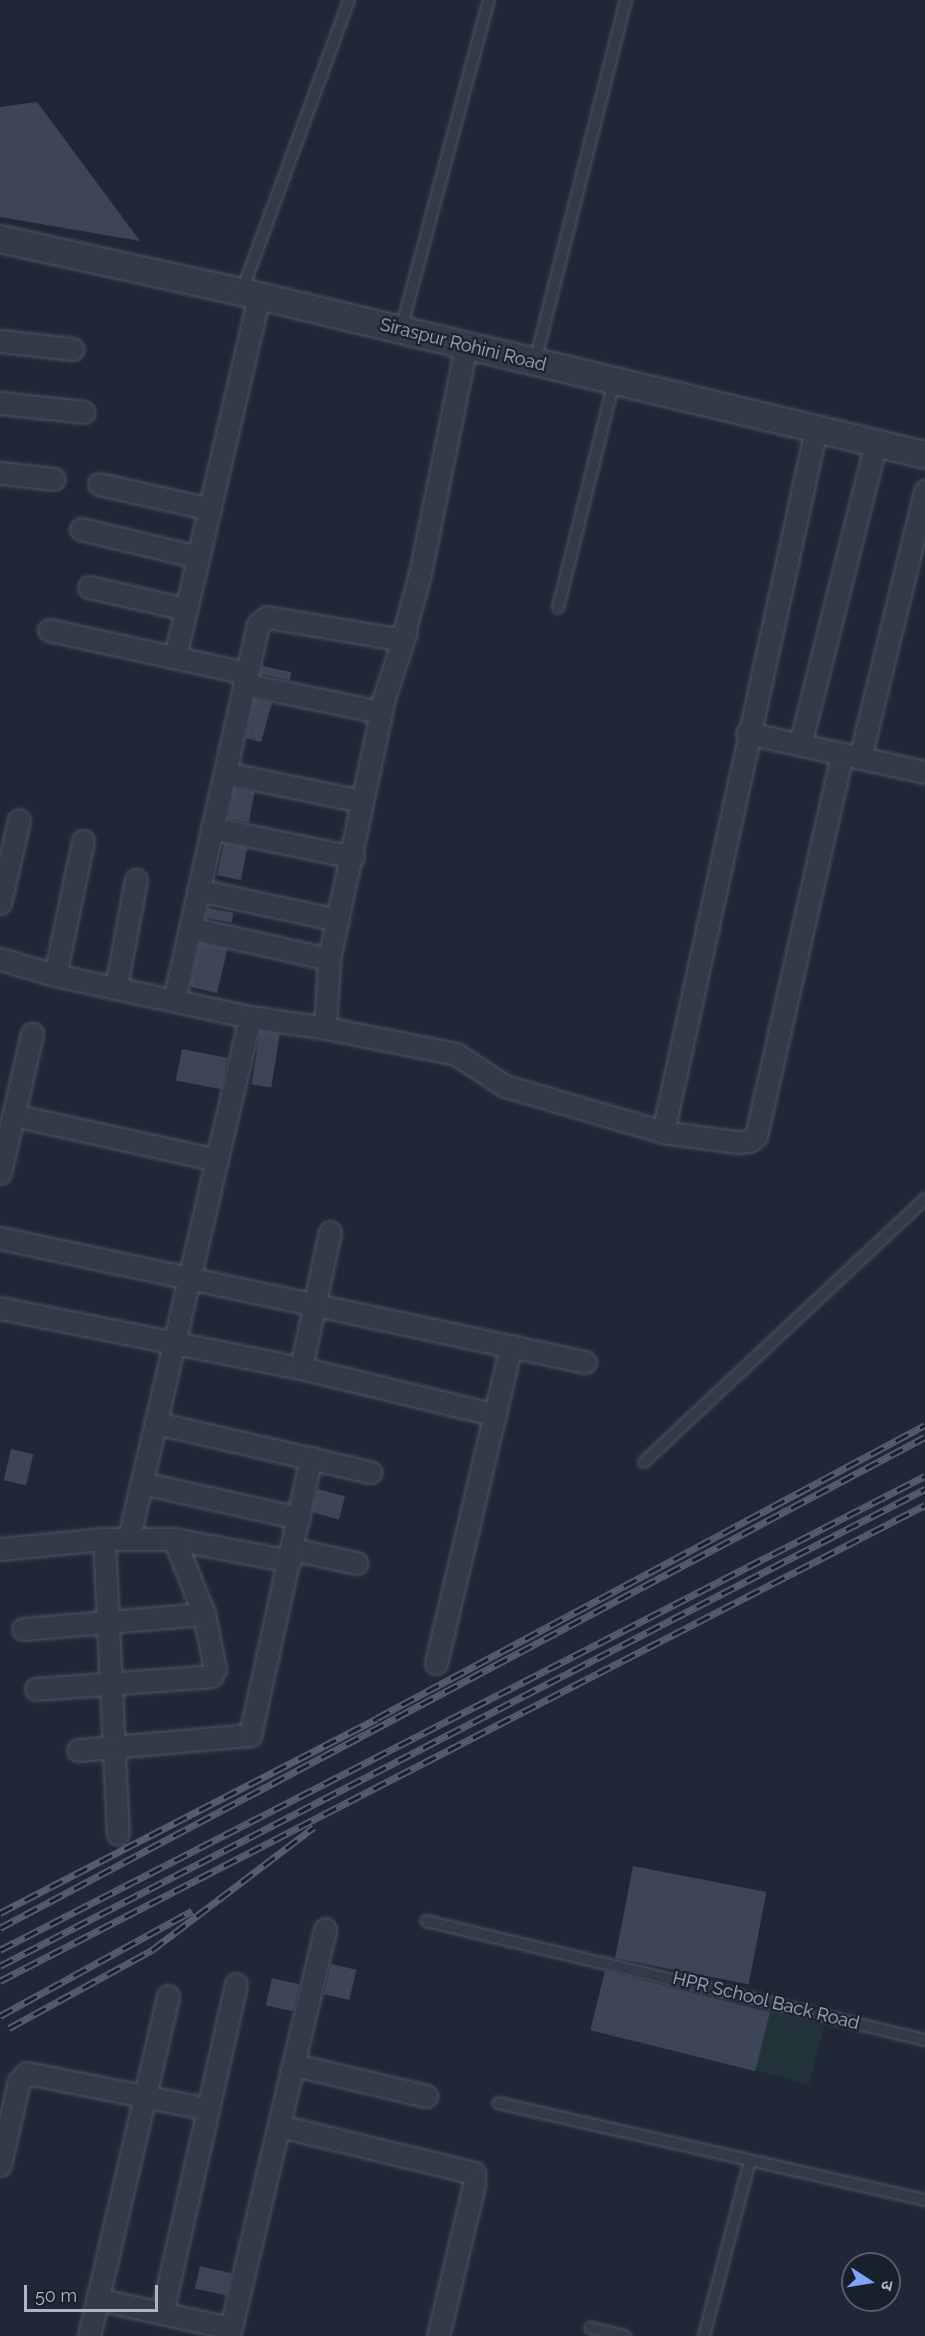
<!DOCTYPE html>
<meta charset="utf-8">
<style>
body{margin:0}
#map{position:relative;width:925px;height:2336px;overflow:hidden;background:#202838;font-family:Raleway,"Noto Sans Devanagari",sans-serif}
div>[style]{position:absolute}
.green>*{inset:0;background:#223439;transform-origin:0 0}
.building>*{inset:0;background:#3c4658;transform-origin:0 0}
.roads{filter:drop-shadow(0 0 2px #4e5563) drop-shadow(0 0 2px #4e5563)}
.service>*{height:10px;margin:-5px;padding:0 5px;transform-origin:5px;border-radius:5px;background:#343b48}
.minor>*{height:21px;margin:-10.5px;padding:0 10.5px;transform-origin:10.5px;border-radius:10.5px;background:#343b48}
.tertiary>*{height:26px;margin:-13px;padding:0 13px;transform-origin:13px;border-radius:13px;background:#343b48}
.rail>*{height:7px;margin-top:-3.5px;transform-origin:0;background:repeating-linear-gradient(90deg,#19202d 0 14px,#555e6f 0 28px);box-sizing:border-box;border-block:2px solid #555e6f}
span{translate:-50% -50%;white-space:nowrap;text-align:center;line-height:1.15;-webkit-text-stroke:4.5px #19202d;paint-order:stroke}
.street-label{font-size:18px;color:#aeb5c5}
.north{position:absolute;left:841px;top:2252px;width:60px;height:60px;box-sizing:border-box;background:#19202d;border:2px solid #555c6a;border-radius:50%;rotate:102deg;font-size:16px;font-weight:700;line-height:24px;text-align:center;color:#aeb5c5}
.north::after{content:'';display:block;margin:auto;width:21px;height:27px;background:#80a5f8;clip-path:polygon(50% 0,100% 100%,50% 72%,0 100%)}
.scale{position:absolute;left:24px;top:2285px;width:134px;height:27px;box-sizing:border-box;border:3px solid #aeb5c5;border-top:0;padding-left:8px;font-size:18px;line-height:21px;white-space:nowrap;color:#aeb5c5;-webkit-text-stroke:4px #19202d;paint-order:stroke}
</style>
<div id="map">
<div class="green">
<i style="left:770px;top:2012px;width:56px;height:60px;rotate:15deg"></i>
</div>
<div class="building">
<i style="clip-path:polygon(37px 102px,140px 241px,0 217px,0 107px)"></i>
<i style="left:262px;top:666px;width:30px;height:8px;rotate:12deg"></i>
<i style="clip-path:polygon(254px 699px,272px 703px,261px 742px,246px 738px)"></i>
<i style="left:234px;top:788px;width:21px;height:31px;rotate:11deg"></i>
<i style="left:224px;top:843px;width:24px;height:33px;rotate:12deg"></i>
<i style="left:208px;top:908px;width:26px;height:10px;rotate:11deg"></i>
<i style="left:200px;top:943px;width:28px;height:45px;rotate:13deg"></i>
<i style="left:260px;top:1031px;width:20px;height:54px;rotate:9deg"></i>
<i style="left:182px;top:1049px;width:46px;height:32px;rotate:11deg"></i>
<i style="left:11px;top:1449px;width:23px;height:32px;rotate:13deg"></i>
<i style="left:318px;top:1489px;width:28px;height:24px;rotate:15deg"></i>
<i style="left:633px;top:1866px;width:136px;height:94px;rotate:11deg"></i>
<i style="left:331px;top:1964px;width:26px;height:31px;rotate:13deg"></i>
<i style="left:605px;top:1971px;width:170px;height:61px;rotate:14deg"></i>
<i style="left:272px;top:1978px;width:28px;height:28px;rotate:13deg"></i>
<i style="left:200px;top:2266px;width:32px;height:23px;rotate:13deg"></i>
</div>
<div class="roads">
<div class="service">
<i style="left:242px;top:291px;width:310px;rotate:-69.8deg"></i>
<i style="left:401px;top:330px;width:342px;rotate:-75.1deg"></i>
<i style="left:535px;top:362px;width:373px;rotate:-75.9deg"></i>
<i style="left:558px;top:608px;width:233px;rotate:-76.1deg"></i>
<i style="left:644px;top:1462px;width:385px;rotate:-43.1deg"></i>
<i style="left:426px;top:1921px;width:513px;rotate:13.41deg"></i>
<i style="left:498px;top:2103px;width:438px;rotate:12.8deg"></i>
<i style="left:590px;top:2328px;width:36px;rotate:13deg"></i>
<i style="left:704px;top:2336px;width:181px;rotate:-75.3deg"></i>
</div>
<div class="minor">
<i style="left:0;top:341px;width:73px;rotate:6.3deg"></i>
<i style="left:0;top:403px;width:84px;rotate:6.1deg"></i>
<i style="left:0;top:473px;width:54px;rotate:6.3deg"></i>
<i style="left:99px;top:484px;width:114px;rotate:12.7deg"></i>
<i style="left:81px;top:529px;width:120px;rotate:13.5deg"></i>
<i style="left:89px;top:587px;width:99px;rotate:12.8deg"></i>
<i style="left:49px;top:630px;width:203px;rotate:12.3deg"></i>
<i style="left:406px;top:631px;width:71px;rotate:108.2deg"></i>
<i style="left:384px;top:698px;width:267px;rotate:101.9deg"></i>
<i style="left:329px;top:959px;width:69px;rotate:93.3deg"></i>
<i style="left:325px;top:1028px;width:134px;rotate:11.2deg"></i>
<i style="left:456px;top:1054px;width:59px;rotate:33.1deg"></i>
<i style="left:505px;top:1086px;width:165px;rotate:16.2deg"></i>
<i style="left:663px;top:1132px;width:75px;rotate:7.7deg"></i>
<i style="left:737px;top:1142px;width:12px;rotate:-5deg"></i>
<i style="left:749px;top:1141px;width:9px;rotate:-36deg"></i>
<i style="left:756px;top:1136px;width:392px;rotate:-77.3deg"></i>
<i style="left:175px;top:657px;width:371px;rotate:-76.9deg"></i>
<i style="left:244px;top:684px;width:140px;rotate:11.6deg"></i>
<i style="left:747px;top:733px;width:182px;rotate:12.4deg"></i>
<i style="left:800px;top:745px;width:311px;rotate:-75.9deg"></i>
<i style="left:860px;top:758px;width:275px;rotate:-76.3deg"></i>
<i style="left:225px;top:773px;width:140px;rotate:11.6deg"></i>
<i style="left:212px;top:828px;width:144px;rotate:11.6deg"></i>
<i style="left:198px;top:890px;width:143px;rotate:12.1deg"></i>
<i style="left:0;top:903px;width:85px;rotate:-77.1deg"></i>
<i style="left:190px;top:928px;width:142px;rotate:12.6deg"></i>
<i style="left:0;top:959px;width:57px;rotate:16.2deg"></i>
<i style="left:55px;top:975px;width:199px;rotate:12.2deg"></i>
<i style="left:250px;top:1017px;width:76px;rotate:8.3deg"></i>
<i style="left:55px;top:975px;width:137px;rotate:-78.2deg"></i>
<i style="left:116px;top:987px;width:109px;rotate:-79.4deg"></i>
<i style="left:174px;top:1000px;width:385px;rotate:-77.4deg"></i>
<i style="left:258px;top:624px;width:11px;rotate:-38deg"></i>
<i style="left:267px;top:617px;width:126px;rotate:9.6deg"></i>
<i style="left:391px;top:638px;width:12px;rotate:-9deg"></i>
<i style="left:403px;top:636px;width:64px;rotate:-74.7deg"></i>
<i style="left:420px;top:574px;width:233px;rotate:-78.6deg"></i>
<i style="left:13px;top:1115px;width:209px;rotate:12.4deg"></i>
<i style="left:663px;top:1132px;width:719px;rotate:-77.72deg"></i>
<i style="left:0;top:1173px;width:143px;rotate:-77deg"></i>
<i style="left:0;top:1238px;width:598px;rotate:11.97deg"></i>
<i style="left:0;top:1308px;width:307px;rotate:11.3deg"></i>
<i style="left:301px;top:1368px;width:200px;rotate:13.6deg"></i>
<i style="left:301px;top:1368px;width:139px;rotate:-78deg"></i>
<i style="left:156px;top:1423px;width:220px;rotate:12.9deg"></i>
<i style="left:142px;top:1483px;width:161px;rotate:12.6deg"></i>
<i style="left:129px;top:1537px;width:534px;rotate:-76.9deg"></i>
<i style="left:104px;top:1539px;width:295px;rotate:87.3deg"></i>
<i style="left:0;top:1549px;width:104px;rotate:-5.5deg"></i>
<i style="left:104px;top:1539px;width:70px"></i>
<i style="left:174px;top:1539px;width:118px;rotate:10.7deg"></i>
<i style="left:292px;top:1549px;width:66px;rotate:12.3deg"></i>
<i style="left:23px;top:1629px;width:182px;rotate:-4.7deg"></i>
<i style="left:436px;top:1663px;width:326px;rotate:-76.7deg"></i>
<i style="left:36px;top:1689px;width:175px;rotate:-4.2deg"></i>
<i style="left:211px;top:1676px;width:8px;rotate:-60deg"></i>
<i style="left:215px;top:1669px;width:56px;rotate:-101.3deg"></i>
<i style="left:204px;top:1614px;width:81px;rotate:-111.8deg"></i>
<i style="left:78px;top:1750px;width:173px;rotate:-5deg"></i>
<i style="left:250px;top:1735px;width:284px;rotate:-77.6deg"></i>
<i style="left:295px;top:2065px;width:135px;rotate:13.3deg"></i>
<i style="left:280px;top:2126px;width:200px;rotate:13.6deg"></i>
<i style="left:474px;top:2173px;width:12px;rotate:90deg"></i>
<i style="left:474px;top:2185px;width:155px;rotate:103.4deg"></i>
<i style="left:0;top:2165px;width:86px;rotate:-77.3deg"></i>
<i style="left:19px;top:2081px;width:11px;rotate:-45deg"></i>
<i style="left:27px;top:2073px;width:185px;rotate:11.2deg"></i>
<i style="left:97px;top:2299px;width:136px;rotate:12.3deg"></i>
<i style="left:162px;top:2313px;width:337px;rotate:-77.3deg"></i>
<i style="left:89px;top:2336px;width:349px;rotate:-76.9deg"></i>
<i style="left:229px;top:2336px;width:418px;rotate:-76.7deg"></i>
</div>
<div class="tertiary">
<i style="left:0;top:239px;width:248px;rotate:12.4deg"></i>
<i style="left:242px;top:292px;width:702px;rotate:13.42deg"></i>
</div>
</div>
<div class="rail">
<i style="left:0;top:1913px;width:424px;rotate:-27.3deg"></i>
<i style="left:377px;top:1718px;width:621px;rotate:-28.13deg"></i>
<i style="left:0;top:1928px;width:1047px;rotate:-27.96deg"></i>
<i style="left:0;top:1950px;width:1039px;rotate:-27.13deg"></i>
<i style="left:0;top:1966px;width:1041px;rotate:-27.28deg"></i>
<i style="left:0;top:1981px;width:1040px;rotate:-27.23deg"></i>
<i style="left:0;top:2016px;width:219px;rotate:-28.7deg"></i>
<i style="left:9px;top:2028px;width:163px;rotate:-28.6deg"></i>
<i style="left:152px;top:1950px;width:203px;rotate:-37.2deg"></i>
</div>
<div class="street-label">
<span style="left:463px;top:345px;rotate:14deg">Siraspur Rohini Road</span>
<span style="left:766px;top:2001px;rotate:14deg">HPR School Back Road</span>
</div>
<div class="north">उ</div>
<div class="scale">50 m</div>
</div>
